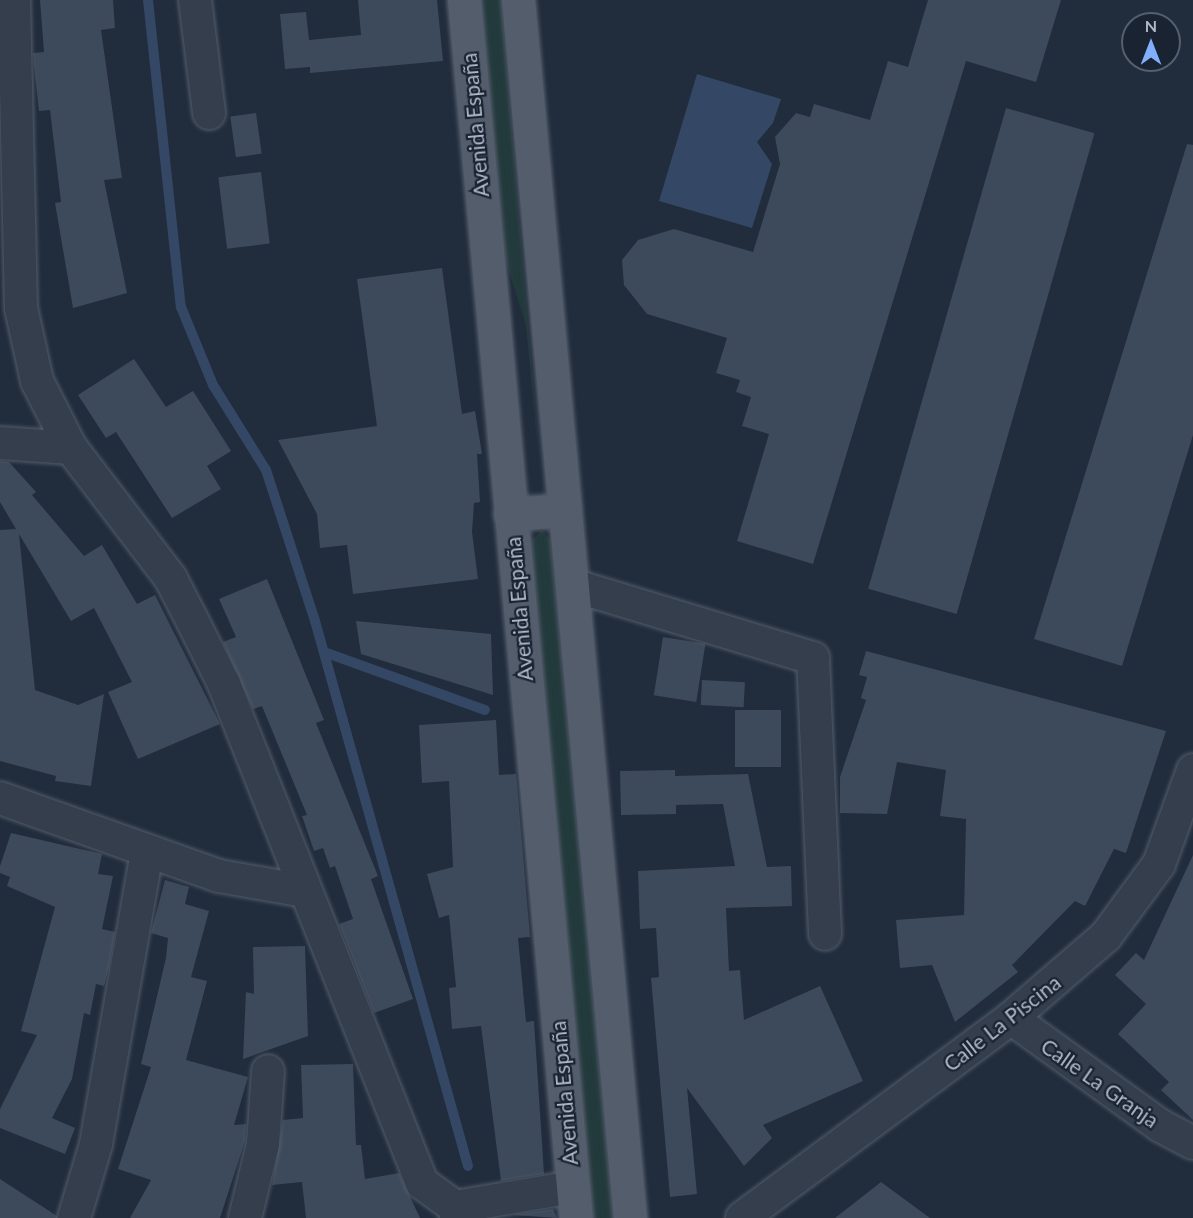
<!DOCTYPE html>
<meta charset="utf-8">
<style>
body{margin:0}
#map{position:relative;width:1193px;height:1218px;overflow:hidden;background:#212c3c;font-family:Lato,sans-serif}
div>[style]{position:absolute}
.green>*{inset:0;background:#233a3d}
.water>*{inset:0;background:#344764}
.stream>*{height:10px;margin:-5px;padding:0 5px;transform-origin:5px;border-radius:5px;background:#344764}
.building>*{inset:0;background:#3d4a5b;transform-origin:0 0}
.roads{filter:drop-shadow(0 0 2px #535c6a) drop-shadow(0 0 2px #535c6a)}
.minor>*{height:32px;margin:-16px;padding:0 16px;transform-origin:16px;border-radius:16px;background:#353e4c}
.major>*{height:33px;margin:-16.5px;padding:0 16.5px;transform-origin:16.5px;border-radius:16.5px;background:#535d6c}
span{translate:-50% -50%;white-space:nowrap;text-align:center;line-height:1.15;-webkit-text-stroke:4.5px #1a2331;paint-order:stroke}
.street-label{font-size:21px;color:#b0b9c8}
.north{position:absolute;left:1121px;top:12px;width:60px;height:60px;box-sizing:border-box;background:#1a2331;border:2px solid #565f6d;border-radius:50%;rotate:0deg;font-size:16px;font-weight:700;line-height:24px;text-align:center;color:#b0b9c8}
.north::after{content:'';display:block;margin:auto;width:21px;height:27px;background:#81affc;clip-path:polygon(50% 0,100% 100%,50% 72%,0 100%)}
</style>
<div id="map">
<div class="green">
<i style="clip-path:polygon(481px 0,501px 0,541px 482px,526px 326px,503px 252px)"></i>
<i style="clip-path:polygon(542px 530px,550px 539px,613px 1218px,593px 1218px,531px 541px)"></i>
</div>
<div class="water">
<i style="clip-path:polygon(697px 74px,781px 99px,773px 123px,757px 142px,772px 164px,752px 228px,659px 201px)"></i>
</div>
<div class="stream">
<i style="left:148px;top:0;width:309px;rotate:83.9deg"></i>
<i style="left:181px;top:307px;width:84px;rotate:67.7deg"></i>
<i style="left:213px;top:385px;width:100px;rotate:58.1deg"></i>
<i style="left:266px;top:470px;width:159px;rotate:72deg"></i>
<i style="left:315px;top:621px;width:566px;rotate:74.32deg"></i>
<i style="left:324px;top:652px;width:171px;rotate:19.8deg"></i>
</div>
<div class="building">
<i style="clip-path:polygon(40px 0,113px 0,115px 28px,101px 30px,122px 178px,104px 180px,127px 293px,73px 308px,55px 203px,61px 202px,50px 110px,39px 111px,34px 66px,33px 53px,44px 52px)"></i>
<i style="clip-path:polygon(358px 0,437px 0,443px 61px,310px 73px,310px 67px,285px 69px,280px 14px,306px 12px,309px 40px,361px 35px)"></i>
<i style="clip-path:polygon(928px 0,1061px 0,1036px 82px,966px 61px,813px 564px,737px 541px,769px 434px,742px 426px,751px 397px,736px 392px,740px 380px,716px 373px,727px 338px,647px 314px,624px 285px,622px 260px,638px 240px,674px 229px,753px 252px,780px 164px,775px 137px,796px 113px,810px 117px,814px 104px,870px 120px,888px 61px,908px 67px)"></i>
<i style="left:1006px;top:108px;width:92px;height:500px;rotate:16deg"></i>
<i style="left:256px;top:113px;width:41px;height:26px;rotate:82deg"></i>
<i style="clip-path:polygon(1187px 144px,1193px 145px,1193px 435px,1122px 666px,1034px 639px)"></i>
<i style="left:261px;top:172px;width:72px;height:43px;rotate:83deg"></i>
<i style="clip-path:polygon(442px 268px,462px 414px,475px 411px,482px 454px,477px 454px,480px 502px,474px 503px,472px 532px,478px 579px,353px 594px,347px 545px,320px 548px,317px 514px,278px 440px,377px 426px,357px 279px)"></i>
<i style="clip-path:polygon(134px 359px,166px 407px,193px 391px,231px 451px,207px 466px,221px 489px,172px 518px,116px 432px,106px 438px,78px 395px)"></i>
<i style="clip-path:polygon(0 461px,9px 462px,36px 492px,32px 495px,84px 556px,102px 545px,137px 604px,155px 595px,220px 724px,138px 759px,108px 692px,132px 682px,94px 608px,71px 621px,19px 534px,35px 690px,78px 705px,104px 694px,91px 786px,55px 781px,56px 776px,0 761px,0 530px,16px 529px,0 502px)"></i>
<i style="clip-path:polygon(267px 579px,324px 720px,316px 723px,378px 876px,371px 879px,413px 999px,374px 1013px,339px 924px,353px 919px,335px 866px,330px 868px,323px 848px,314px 851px,302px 816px,307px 815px,262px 706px,253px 709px,223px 642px,236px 637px,219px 599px)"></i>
<i style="clip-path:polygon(356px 621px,491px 634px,493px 695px,361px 654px)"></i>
<i style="left:663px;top:637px;width:43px;height:59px;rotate:9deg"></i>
<i style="clip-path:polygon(866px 651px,1166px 731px,1126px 853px,1114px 849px,1085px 906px,1075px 901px,1012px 965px,1018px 972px,955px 1022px,932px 965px,900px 968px,896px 920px,964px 915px,966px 819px,940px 816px,946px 770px,897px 762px,887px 814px,840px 813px,840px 777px,866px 700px,861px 698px,867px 677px,859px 675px)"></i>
<i style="left:702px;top:680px;width:43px;height:25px;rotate:3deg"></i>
<i style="left:735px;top:710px;width:46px;height:57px"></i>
<i style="clip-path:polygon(496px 720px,499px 775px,516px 774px,530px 937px,518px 938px,526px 1022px,534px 1021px,544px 1174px,501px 1181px,481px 1026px,452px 1029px,449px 988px,456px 987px,449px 915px,439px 918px,427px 874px,453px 867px,449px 781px,422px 783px,419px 725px)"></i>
<i style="clip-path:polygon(675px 770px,675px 776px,748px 774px,767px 867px,791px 866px,792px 906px,726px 908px,729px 971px,740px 970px,744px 1020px,820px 986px,863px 1081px,763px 1125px,772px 1138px,744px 1166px,687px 1088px,697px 1194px,670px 1197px,651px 978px,659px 977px,656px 928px,640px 929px,638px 871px,735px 866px,723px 804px,676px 805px,676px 814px,621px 815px,620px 771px)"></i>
<i style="clip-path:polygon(11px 833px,102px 854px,98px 874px,113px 876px,102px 929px,115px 932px,109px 967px,104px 986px,96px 984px,90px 1015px,84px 1013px,72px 1079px,52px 1118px,75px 1128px,65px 1154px,0 1128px,0 1109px,37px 1035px,21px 1031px,55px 907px,7px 886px,10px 877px,0 873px,0 866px)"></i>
<i style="clip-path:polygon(1193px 855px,1193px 1120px,1161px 1090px,1169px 1082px,1118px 1034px,1146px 1004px,1115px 975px,1136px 953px,1144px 960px)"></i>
<i style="clip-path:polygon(165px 880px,189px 887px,185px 904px,209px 911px,191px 977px,207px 981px,186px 1060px,248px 1077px,234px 1125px,246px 1124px,245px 1141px,220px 1218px,130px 1218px,151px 1180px,118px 1169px,151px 1067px,141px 1064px,166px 958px,168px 938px,151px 933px)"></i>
<i style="clip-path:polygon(305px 946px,308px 1036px,243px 1059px,246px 992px,254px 994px,253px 947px)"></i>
<i style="clip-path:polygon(353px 1064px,356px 1145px,361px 1145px,365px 1179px,399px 1173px,420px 1218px,306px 1218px,302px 1182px,272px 1185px,283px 1120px,303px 1118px,301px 1065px)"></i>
<i style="clip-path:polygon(0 1179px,57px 1216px,57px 1218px,0 1218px)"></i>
<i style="clip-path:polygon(881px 1182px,930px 1218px,835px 1218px)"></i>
<i style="clip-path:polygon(553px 1209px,557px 1218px,513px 1215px)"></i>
</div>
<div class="roads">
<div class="minor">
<i style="left:14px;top:0;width:308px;rotate:88.7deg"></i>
<i style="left:21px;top:308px;width:75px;rotate:77.6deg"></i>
<i style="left:37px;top:381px;width:75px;rotate:63.1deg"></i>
<i style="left:71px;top:448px;width:165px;rotate:52.6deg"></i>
<i style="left:171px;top:579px;width:48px;rotate:62.9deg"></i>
<i style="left:193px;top:622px;width:69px;rotate:63.4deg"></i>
<i style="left:224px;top:684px;width:537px;rotate:68.36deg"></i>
<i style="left:422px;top:1183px;width:41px;rotate:36deg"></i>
<i style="left:195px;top:0;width:114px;rotate:82.9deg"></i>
<i style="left:0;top:443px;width:71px;rotate:4deg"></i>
<i style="left:572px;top:585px;width:252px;rotate:16.9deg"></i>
<i style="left:813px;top:658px;width:276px;rotate:87.5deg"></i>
<i style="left:0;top:798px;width:232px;rotate:19.6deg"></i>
<i style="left:219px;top:876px;width:87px;rotate:9.9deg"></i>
<i style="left:1011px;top:1018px;width:185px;rotate:35.8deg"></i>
<i style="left:1161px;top:1126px;width:36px;rotate:28deg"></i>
<i style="left:74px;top:1218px;width:77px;rotate:-73.4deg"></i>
<i style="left:96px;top:1144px;width:297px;rotate:-80.1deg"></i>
<i style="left:245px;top:1218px;width:76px;rotate:-76.3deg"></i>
<i style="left:263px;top:1144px;width:73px;rotate:-86.1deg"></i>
<i style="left:456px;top:1218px;width:11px;rotate:-95deg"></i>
<i style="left:455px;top:1207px;width:120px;rotate:-9.6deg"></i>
<i style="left:742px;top:1218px;width:335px;rotate:-36.6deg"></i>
<i style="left:1011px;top:1018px;width:125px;rotate:-40.8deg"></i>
<i style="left:1106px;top:936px;width:89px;rotate:-53.6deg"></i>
<i style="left:1159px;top:864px;width:100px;rotate:-70.1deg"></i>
</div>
<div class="major">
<i style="left:464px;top:0;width:1223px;rotate:84.75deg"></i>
<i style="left:518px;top:0;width:1223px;rotate:84.75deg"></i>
<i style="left:510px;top:514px;width:55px;rotate:-4.2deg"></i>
</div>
</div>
<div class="street-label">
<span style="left:475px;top:125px;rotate:-95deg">Avenida España</span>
<span style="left:519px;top:609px;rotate:-95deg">Avenida España</span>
<span style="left:1002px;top:1023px;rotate:-38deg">Calle La Piscina</span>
<span style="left:1100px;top:1083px;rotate:35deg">Calle La Granja</span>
<span style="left:564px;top:1093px;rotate:-95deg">Avenida España</span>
</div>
<div class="north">N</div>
</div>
